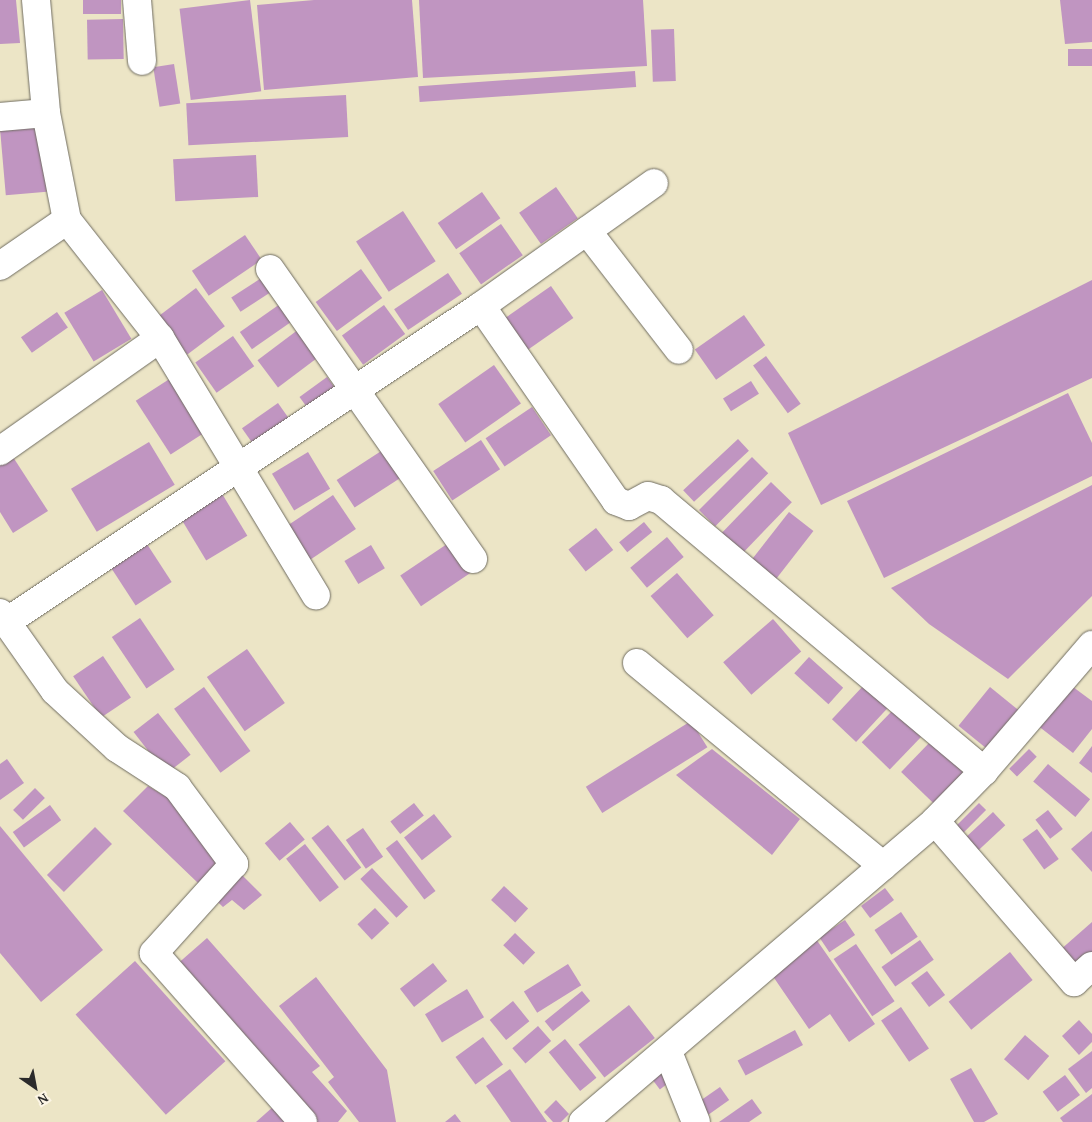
<!DOCTYPE html>
<style>
body{margin:0}
#map{position:relative;width:1092px;height:1122px;overflow:hidden;background:#ece5c6;font-family:"Gentium Book Plus",serif}
div>[style]{position:absolute}
.building>*{inset:0;background:#c095c1;transform-origin:0 0}
.roads{filter:drop-shadow(0 0 1px #6f6c61) drop-shadow(0 0 1px #6f6c61)}
.minor>*{height:28px;margin:-14px;padding:0 14px;transform-origin:14px;border-radius:14px;background:#fff}
span{translate:-50% -50%;white-space:nowrap;text-align:center;line-height:1.15;-webkit-text-stroke:4px #fcf5e5;paint-order:stroke}
.north{position:absolute;left:10px;top:1062px;width:50px;height:50px;-webkit-text-stroke:4px #fcf5e5;paint-order:stroke;rotate:147deg;font-size:14px;font-weight:700;line-height:20px;text-align:center;color:#2b2b2b}
.north::after{content:'';display:block;margin:auto;width:18px;height:22px;background:#2b2b2b;clip-path:polygon(50% 0,100% 100%,50% 72%,0 100%)}
</style>
<div id="map">
<div class="building">
<i style="clip-path:polygon(0 0,16px 0,20px 43px,0 44px)"></i>
<i style="left:83px;top:0;width:38px;height:14px"></i>
<i style="left:250px;top:0;width:92px;height:71px;rotate:83deg"></i>
<i style="clip-path:polygon(314px 0,412px 0,418px 77px,264px 90px,257px 5px)"></i>
<i style="clip-path:polygon(419px 0,643px 0,647px 66px,423px 78px)"></i>
<i style="clip-path:polygon(1060px 0,1092px 0,1092px 42px,1065px 44px)"></i>
<i style="left:123px;top:19px;width:40px;height:36px;rotate:89deg"></i>
<i style="left:674px;top:29px;width:52px;height:23px;rotate:88deg"></i>
<i style="left:1092px;top:49px;width:17px;height:24px;rotate:90deg"></i>
<i style="left:174px;top:64px;width:40px;height:21px;rotate:81deg"></i>
<i style="left:635px;top:71px;width:16px;height:217px;rotate:86deg"></i>
<i style="left:346px;top:95px;width:42px;height:160px;rotate:87deg"></i>
<i style="left:41px;top:127px;width:65px;height:41px;rotate:85deg"></i>
<i style="left:256px;top:155px;width:42px;height:83px;rotate:87deg"></i>
<i style="left:556px;top:187px;width:38px;height:45px;rotate:55deg"></i>
<i style="left:482px;top:192px;width:32px;height:54px;rotate:55deg"></i>
<i style="left:403px;top:211px;width:60px;height:56px;rotate:57deg"></i>
<i style="left:501px;top:224px;width:38px;height:51px;rotate:55deg"></i>
<i style="left:245px;top:235px;width:30px;height:64px;rotate:56deg"></i>
<i style="left:361px;top:269px;width:36px;height:56px;rotate:54deg"></i>
<i style="left:269px;top:273px;width:17px;height:45px;rotate:57deg"></i>
<i style="left:448px;top:273px;width:25px;height:65px;rotate:56deg"></i>
<i style="clip-path:polygon(1092px 280px,1092px 378px,821px 505px,788px 433px)"></i>
<i style="left:551px;top:286px;width:39px;height:56px;rotate:55deg"></i>
<i style="left:196px;top:288px;width:48px;height:47px;rotate:53deg"></i>
<i style="left:102px;top:290px;width:57px;height:44px;rotate:59deg"></i>
<i style="left:280px;top:304px;width:21px;height:49px;rotate:55deg"></i>
<i style="left:384px;top:305px;width:36px;height:52px;rotate:54deg"></i>
<i style="left:57px;top:312px;width:19px;height:44px;rotate:55deg"></i>
<i style="left:744px;top:315px;width:37px;height:60px;rotate:55deg"></i>
<i style="left:303px;top:326px;width:34px;height:57px;rotate:53deg"></i>
<i style="left:233px;top:336px;width:37px;height:46px;rotate:55deg"></i>
<i style="left:766px;top:356px;width:59px;height:16px;rotate:54deg"></i>
<i style="left:494px;top:365px;width:47px;height:68px;rotate:55deg"></i>
<i style="left:327px;top:377px;width:14px;height:34px;rotate:54deg"></i>
<i style="left:171px;top:378px;width:64px;height:42px;rotate:57deg"></i>
<i style="left:751px;top:381px;width:15px;height:33px;rotate:58deg"></i>
<i style="clip-path:polygon(1068px 393px,1092px 443px,1092px 476px,884px 578px,847px 501px)"></i>
<i style="left:278px;top:403px;width:19px;height:44px;rotate:55deg"></i>
<i style="left:532px;top:407px;width:34px;height:56px;rotate:56deg"></i>
<i style="left:738px;top:439px;width:16px;height:75px;rotate:47deg"></i>
<i style="left:481px;top:440px;width:35px;height:57px;rotate:57deg"></i>
<i style="left:149px;top:442px;width:50px;height:91px;rotate:59deg"></i>
<i style="left:392px;top:444px;width:33px;height:66px;rotate:57deg"></i>
<i style="left:308px;top:452px;width:43px;height:42px;rotate:59deg"></i>
<i style="clip-path:polygon(13px 457px,48px 511px,13px 533px,0 512px,0 465px)"></i>
<i style="left:752px;top:457px;width:23px;height:75px;rotate:45deg"></i>
<i style="left:771px;top:482px;width:29px;height:72px;rotate:44deg"></i>
<i style="clip-path:polygon(1092px 485px,1092px 596px,1008px 679px,929px 624px,891px 588px)"></i>
<i style="left:218px;top:487px;width:57px;height:48px;rotate:59deg"></i>
<i style="left:333px;top:495px;width:41px;height:57px;rotate:56deg"></i>
<i style="left:789px;top:512px;width:31px;height:61px;rotate:38deg"></i>
<i style="left:644px;top:522px;width:13px;height:32px;rotate:51deg"></i>
<i style="left:596px;top:528px;width:28px;height:35px;rotate:52deg"></i>
<i style="left:667px;top:537px;width:26px;height:48px;rotate:50deg"></i>
<i style="left:145px;top:541px;width:49px;height:43px;rotate:57deg"></i>
<i style="left:450px;top:542px;width:37px;height:60px;rotate:56deg"></i>
<i style="left:371px;top:545px;width:27px;height:31px;rotate:59deg"></i>
<i style="left:677px;top:573px;width:56px;height:35px;rotate:49deg"></i>
<i style="left:140px;top:618px;width:62px;height:34px;rotate:56deg"></i>
<i style="left:773px;top:619px;width:43px;height:66px;rotate:49deg"></i>
<i style="left:247px;top:649px;width:66px;height:49px;rotate:55deg"></i>
<i style="left:103px;top:656px;width:50px;height:36px;rotate:56deg"></i>
<i style="left:809px;top:657px;width:46px;height:22px;rotate:42deg"></i>
<i style="clip-path:polygon(1069px 684px,1092px 701px,1092px 729px,1073px 753px,1037px 725px)"></i>
<i style="left:864px;top:685px;width:33px;height:47px;rotate:43deg"></i>
<i style="left:204px;top:687px;width:79px;height:37px;rotate:54deg"></i>
<i style="left:990px;top:687px;width:38px;height:50px;rotate:39deg"></i>
<i style="left:893px;top:710px;width:39px;height:45px;rotate:44deg"></i>
<i style="left:158px;top:713px;width:53px;height:31px;rotate:52deg"></i>
<i style="left:691px;top:721px;width:31px;height:124px;rotate:58deg"></i>
<i style="left:931px;top:741px;width:49px;height:43px;rotate:44deg"></i>
<i style="clip-path:polygon(1092px 746px,1092px 773px,1079px 763px)"></i>
<i style="clip-path:polygon(712px 749px,800px 819px,772px 855px,676px 775px)"></i>
<i style="left:1029px;top:749px;width:11px;height:28px;rotate:45deg"></i>
<i style="clip-path:polygon(7px 759px,24px 783px,0 800px,0 764px)"></i>
<i style="left:1048px;top:764px;width:55px;height:23px;rotate:40deg"></i>
<i style="clip-path:polygon(148px 786px,180px 805px,231px 875px,243px 876px,262px 895px,244px 910px,232px 900px,223px 907px,123px 811px)"></i>
<i style="left:35px;top:788px;width:14px;height:31px;rotate:45deg"></i>
<i style="left:414px;top:803px;width:16px;height:30px;rotate:52deg"></i>
<i style="left:979px;top:803px;width:10px;height:37px;rotate:45deg"></i>
<i style="left:50px;top:805px;width:19px;height:46px;rotate:54deg"></i>
<i style="left:1048px;top:810px;width:24px;height:16px;rotate:52deg"></i>
<i style="left:993px;top:812px;width:18px;height:40px;rotate:47deg"></i>
<i style="left:434px;top:814px;width:29px;height:38px;rotate:52deg"></i>
<i style="left:290px;top:822px;width:23px;height:33px;rotate:50deg"></i>
<i style="left:328px;top:825px;width:54px;height:21px;rotate:52deg"></i>
<i style="clip-path:polygon(0 826px,103px 950px,41px 1002px,0 953px)"></i>
<i style="left:95px;top:827px;width:24px;height:68px;rotate:45deg"></i>
<i style="left:363px;top:828px;width:35px;height:21px;rotate:55deg"></i>
<i style="left:1037px;top:829px;width:37px;height:18px;rotate:54deg"></i>
<i style="clip-path:polygon(1092px 831px,1092px 872px,1071px 849px)"></i>
<i style="left:397px;top:840px;width:64px;height:14px;rotate:53deg"></i>
<i style="left:305px;top:844px;width:55px;height:24px;rotate:52deg"></i>
<i style="left:372px;top:868px;width:53px;height:16px;rotate:47deg"></i>
<i style="left:504px;top:886px;width:33px;height:19px;rotate:43deg"></i>
<i style="left:885px;top:888px;width:15px;height:30px;rotate:53deg"></i>
<i style="left:375px;top:908px;width:21px;height:24px;rotate:47deg"></i>
<i style="left:901px;top:912px;width:30px;height:32px;rotate:56deg"></i>
<i style="left:845px;top:920px;width:18px;height:31px;rotate:56deg"></i>
<i style="clip-path:polygon(1092px 922px,1092px 956px,1076px 970px,1059px 951px)"></i>
<i style="left:515px;top:933px;width:28px;height:17px;rotate:44deg"></i>
<i style="clip-path:polygon(207px 938px,320px 1066px,312px 1072px,347px 1111px,338px 1122px,313px 1122px,175px 966px)"></i>
<i style="clip-path:polygon(816px 939px,875px 1024px,849px 1042px,830px 1014px,809px 1029px,770px 972px)"></i>
<i style="left:920px;top:940px;width:24px;height:47px;rotate:55deg"></i>
<i style="left:856px;top:944px;width:69px;height:27px;rotate:56deg"></i>
<i style="left:1010px;top:952px;width:36px;height:79px;rotate:51deg"></i>
<i style="left:135px;top:961px;width:135px;height:80px;rotate:48deg"></i>
<i style="left:433px;top:963px;width:23px;height:42px;rotate:52deg"></i>
<i style="left:568px;top:964px;width:25px;height:52px;rotate:58deg"></i>
<i style="left:927px;top:971px;width:30px;height:20px;rotate:53deg"></i>
<i style="clip-path:polygon(316px 977px,387px 1070px,396px 1122px,359px 1122px,328px 1082px,334px 1077px,279px 1006px)"></i>
<i style="left:467px;top:989px;width:33px;height:49px;rotate:59deg"></i>
<i style="left:582px;top:991px;width:13px;height:48px;rotate:51deg"></i>
<i style="left:513px;top:1001px;width:26px;height:30px;rotate:51deg"></i>
<i style="left:629px;top:1005px;width:42px;height:64px;rotate:52deg"></i>
<i style="left:901px;top:1007px;width:50px;height:24px;rotate:56deg"></i>
<i style="clip-path:polygon(1079px 1020px,1092px 1034px,1092px 1042px,1079px 1055px,1062px 1036px)"></i>
<i style="left:538px;top:1026px;width:20px;height:34px;rotate:49deg"></i>
<i style="left:795px;top:1030px;width:17px;height:65px;rotate:62deg"></i>
<i style="left:1025px;top:1035px;width:32px;height:32px;rotate:41deg"></i>
<i style="left:483px;top:1037px;width:34px;height:34px;rotate:54deg"></i>
<i style="left:565px;top:1039px;width:50px;height:21px;rotate:51deg"></i>
<i style="clip-path:polygon(1092px 1051px,1092px 1088px,1086px 1093px,1068px 1069px)"></i>
<i style="left:663px;top:1062px;width:20px;height:19px;rotate:53deg"></i>
<i style="clip-path:polygon(971px 1068px,998px 1114px,984px 1122px,974px 1122px,950px 1079px)"></i>
<i style="clip-path:polygon(510px 1069px,547px 1122px,511px 1122px,486px 1086px)"></i>
<i style="left:1065px;top:1075px;width:25px;height:28px;rotate:53deg"></i>
<i style="left:720px;top:1087px;width:16px;height:25px;rotate:55deg"></i>
<i style="clip-path:polygon(1092px 1094px,1092px 1122px,1063px 1122px,1060px 1118px)"></i>
<i style="clip-path:polygon(752px 1099px,762px 1113px,749px 1122px,719px 1122px)"></i>
<i style="clip-path:polygon(556px 1100px,569px 1114px,561px 1122px,553px 1122px,544px 1112px)"></i>
<i style="clip-path:polygon(274px 1106px,288px 1122px,256px 1122px)"></i>
<i style="clip-path:polygon(455px 1114px,461px 1122px,445px 1122px)"></i>
</div>
<div class="roads">
<div class="minor">
<i style="left:36px;top:0;width:113px;rotate:84.9deg"></i>
<i style="left:46px;top:113px;width:109px;rotate:78.9deg"></i>
<i style="left:67px;top:220px;width:150px;rotate:51.8deg"></i>
<i style="left:160px;top:338px;width:301px;rotate:58.8deg"></i>
<i style="left:137px;top:0;width:61px;rotate:85.3deg"></i>
<i style="left:0;top:117px;width:46px;rotate:-5deg"></i>
<i style="left:587px;top:231px;width:150px;rotate:52.3deg"></i>
<i style="left:0;top:266px;width:81px;rotate:-34.5deg"></i>
<i style="left:270px;top:269px;width:354px;rotate:55deg"></i>
<i style="left:481px;top:306px;width:237px;rotate:55.3deg"></i>
<i style="left:616px;top:501px;width:14px;rotate:21deg"></i>
<i style="left:629px;top:506px;width:21px;rotate:-28deg"></i>
<i style="left:648px;top:496px;width:14px;rotate:17deg"></i>
<i style="left:661px;top:500px;width:422px;rotate:40deg"></i>
<i style="left:0;top:451px;width:196px;rotate:-35.2deg"></i>
<i style="left:0;top:613px;width:95px;rotate:54.8deg"></i>
<i style="left:55px;top:691px;width:84px;rotate:42.6deg"></i>
<i style="left:117px;top:748px;width:72px;rotate:33deg"></i>
<i style="left:177px;top:787px;width:96px;rotate:53.5deg"></i>
<i style="left:234px;top:864px;width:120px;rotate:132deg"></i>
<i style="left:154px;top:953px;width:225px;rotate:48.6deg"></i>
<i style="left:6px;top:622px;width:571px;rotate:-33.63deg"></i>
<i style="left:481px;top:306px;width:212px;rotate:-35.4deg"></i>
<i style="left:637px;top:663px;width:319px;rotate:39.5deg"></i>
<i style="left:935px;top:821px;width:70px;rotate:-45.6deg"></i>
<i style="left:984px;top:771px;width:166px;rotate:-49.4deg"></i>
<i style="left:668px;top:1052px;width:75px;rotate:68.2deg"></i>
<i style="left:583px;top:1122px;width:463px;rotate:-40.5deg"></i>
<i style="left:935px;top:821px;width:213px;rotate:49.2deg"></i>
<i style="left:1074px;top:982px;width:24px;rotate:-42deg"></i>
</div>
</div>
<div class="north">N</div>
</div>
